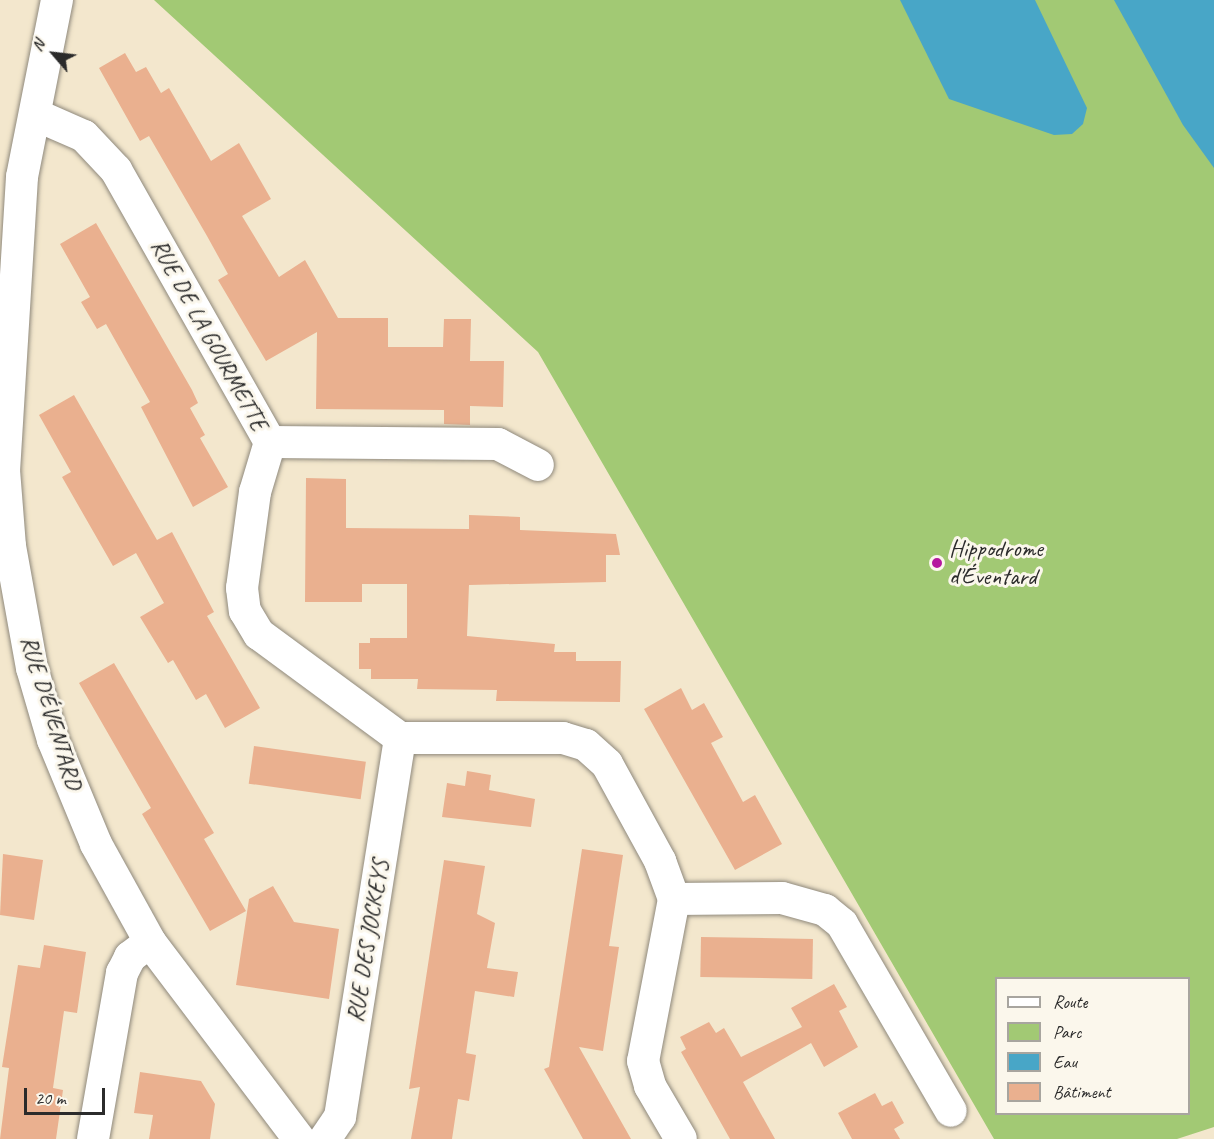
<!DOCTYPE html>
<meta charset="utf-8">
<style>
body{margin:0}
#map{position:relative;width:1214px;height:1139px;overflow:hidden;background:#f3e7cd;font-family:Caveat,sans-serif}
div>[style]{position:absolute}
.green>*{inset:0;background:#a2c974}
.water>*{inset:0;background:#48a6c7}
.building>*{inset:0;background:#eab08f;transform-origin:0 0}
.roads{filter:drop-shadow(0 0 2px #8f897c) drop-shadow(0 0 2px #8f897c)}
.minor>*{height:32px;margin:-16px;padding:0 16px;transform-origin:16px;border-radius:16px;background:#fff}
.dots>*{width:16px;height:16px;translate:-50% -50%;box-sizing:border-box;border:3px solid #fbf7ec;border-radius:50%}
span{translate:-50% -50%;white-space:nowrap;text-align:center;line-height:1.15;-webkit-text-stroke:6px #fbf7ec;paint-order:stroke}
.street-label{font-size:24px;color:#2b2b2b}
.poi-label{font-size:24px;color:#2b2b2b}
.left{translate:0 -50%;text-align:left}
.legend{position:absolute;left:995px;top:977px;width:195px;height:138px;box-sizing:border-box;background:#fbf7ec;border:2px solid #a8a59f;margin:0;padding:8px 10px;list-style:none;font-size:18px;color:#2b2b2b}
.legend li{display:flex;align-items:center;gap:12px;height:30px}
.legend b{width:30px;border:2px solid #a8a59f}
.north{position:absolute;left:24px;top:24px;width:60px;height:60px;-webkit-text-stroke:4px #fbf7ec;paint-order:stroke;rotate:298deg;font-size:16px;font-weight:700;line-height:24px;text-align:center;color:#2b2b2b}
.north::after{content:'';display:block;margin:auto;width:21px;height:27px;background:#2b2b2b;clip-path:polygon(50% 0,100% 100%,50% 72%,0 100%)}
.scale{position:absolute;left:24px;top:1088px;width:81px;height:27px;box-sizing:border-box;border:3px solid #2b2b2b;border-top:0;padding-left:8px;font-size:18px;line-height:21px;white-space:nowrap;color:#2b2b2b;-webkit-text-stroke:4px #fbf7ec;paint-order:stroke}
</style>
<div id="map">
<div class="green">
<i style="clip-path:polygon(evenodd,154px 0,1214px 0,1214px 1127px,1177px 1139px,994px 1139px,538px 352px,154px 0,996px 978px,1188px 978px,1188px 1114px,996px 1114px,996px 978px)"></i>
</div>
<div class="water">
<i style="clip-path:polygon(900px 0,1035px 0,1087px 108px,1083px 124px,1072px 134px,1054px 135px,949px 99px)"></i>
<i style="clip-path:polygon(1114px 0,1214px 0,1214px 168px,1183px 125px)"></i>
</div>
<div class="building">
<i style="clip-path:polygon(125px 53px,136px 72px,146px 67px,161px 93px,169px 88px,211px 161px,239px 143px,271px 199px,242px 216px,279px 277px,305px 260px,338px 318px,388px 318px,388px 347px,443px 347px,444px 319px,471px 319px,470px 361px,504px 361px,503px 407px,470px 406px,470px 425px,444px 424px,444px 410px,316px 409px,317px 332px,266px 361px,218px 280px,228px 274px,207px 236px,149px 136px,140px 141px,99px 68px)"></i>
<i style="clip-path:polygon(96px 223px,192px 390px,198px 403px,190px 408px,205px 435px,200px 438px,228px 487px,193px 507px,141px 407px,150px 402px,106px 324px,97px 329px,81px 302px,90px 297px,60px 244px)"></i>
<i style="clip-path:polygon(74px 395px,157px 540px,172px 532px,214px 612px,207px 616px,260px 708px,225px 728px,206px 694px,196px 700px,173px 660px,168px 663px,140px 617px,164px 603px,136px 553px,113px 566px,62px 477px,71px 472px,39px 415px)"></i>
<i style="clip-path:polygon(306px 478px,346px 479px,346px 528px,469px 529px,469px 515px,520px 517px,520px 530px,616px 534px,620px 555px,606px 555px,606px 582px,469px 585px,467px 636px,555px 644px,554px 652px,576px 652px,576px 661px,621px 661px,620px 702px,496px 701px,497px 690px,417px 689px,418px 679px,371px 679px,371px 669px,359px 669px,359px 643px,370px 643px,370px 638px,407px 638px,407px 584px,362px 584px,362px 602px,305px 602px)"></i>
<i style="clip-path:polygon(114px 663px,214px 833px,204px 839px,246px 911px,210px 931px,142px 814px,151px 808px,79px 683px)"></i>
<i style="clip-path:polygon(681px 688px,692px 710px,704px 703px,723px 737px,711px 743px,743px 802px,755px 795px,782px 844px,735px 870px,644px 709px)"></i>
<i style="left:254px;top:746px;width:113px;height:38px;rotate:8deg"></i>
<i style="clip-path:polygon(467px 771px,491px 775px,489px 790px,535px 799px,531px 827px,442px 817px,447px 783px,465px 786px)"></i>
<i style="clip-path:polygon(582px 849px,623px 855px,609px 946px,619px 947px,603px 1051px,579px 1047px,631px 1139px,583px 1139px,544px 1069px,549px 1067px)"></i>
<i style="clip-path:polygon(3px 854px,43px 860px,34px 920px,0 915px)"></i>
<i style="clip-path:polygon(444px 860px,485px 866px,477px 914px,495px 923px,487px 968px,518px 972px,514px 997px,475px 991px,466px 1053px,476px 1055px,469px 1101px,458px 1099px,452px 1139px,411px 1139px,420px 1087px,409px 1089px)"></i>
<i style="clip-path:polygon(273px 886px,294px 922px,339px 929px,329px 999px,236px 985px,249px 899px)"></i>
<i style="left:701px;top:937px;width:112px;height:40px;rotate:1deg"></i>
<i style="clip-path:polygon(44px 945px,86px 952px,77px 1013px,64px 1011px,53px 1088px,63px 1090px,56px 1139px,0 1139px,9px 1068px,2px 1067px,18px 965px,40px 968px)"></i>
<i style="clip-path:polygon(834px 984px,847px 1007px,839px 1011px,858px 1047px,824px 1067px,811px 1043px,743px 1082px,775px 1139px,730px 1139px,681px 1052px,686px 1049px,680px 1037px,709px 1022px,716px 1033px,724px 1028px,741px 1057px,802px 1027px,791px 1008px)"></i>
<i style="clip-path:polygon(140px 1072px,201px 1081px,215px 1104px,210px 1139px,149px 1139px,153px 1115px,134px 1113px)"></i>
<i style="clip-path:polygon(875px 1093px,882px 1106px,892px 1101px,904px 1123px,894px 1129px,900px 1139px,852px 1139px,838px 1113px)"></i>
</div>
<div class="roads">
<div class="minor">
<i style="left:57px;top:0;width:180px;rotate:101.2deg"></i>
<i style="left:22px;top:177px;width:294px;rotate:93.5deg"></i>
<i style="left:4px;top:470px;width:76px;rotate:85.5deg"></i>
<i style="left:10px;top:546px;width:124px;rotate:79.8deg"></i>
<i style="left:32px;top:668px;width:75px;rotate:73.7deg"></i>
<i style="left:53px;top:740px;width:113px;rotate:67.5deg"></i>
<i style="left:96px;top:844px;width:112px;rotate:61.1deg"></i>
<i style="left:150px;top:942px;width:247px;rotate:52.9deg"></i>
<i style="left:36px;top:115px;width:52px;rotate:23.6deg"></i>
<i style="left:84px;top:136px;width:47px;rotate:46.7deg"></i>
<i style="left:116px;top:170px;width:313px;rotate:60.5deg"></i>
<i style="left:270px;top:442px;width:52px;rotate:106.7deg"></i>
<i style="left:255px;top:492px;width:97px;rotate:97.7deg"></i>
<i style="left:242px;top:588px;width:23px;rotate:83deg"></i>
<i style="left:245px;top:611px;width:27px;rotate:59deg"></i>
<i style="left:259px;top:634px;width:175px;rotate:36.4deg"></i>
<i style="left:400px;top:738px;width:163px"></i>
<i style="left:563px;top:738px;width:24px;rotate:17deg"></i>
<i style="left:586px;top:745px;width:28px;rotate:42deg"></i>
<i style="left:607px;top:764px;width:111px;rotate:61.3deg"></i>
<i style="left:660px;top:861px;width:40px;rotate:69.8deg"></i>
<i style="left:674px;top:899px;width:165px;rotate:100.8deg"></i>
<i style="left:643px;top:1061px;width:26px;rotate:74deg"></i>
<i style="left:650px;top:1086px;width:61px;rotate:59.7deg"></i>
<i style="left:270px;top:442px;width:228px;rotate:0.5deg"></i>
<i style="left:498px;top:444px;width:45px;rotate:27.7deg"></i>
<i style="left:674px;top:899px;width:108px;rotate:-0.5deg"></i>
<i style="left:782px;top:898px;width:45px;rotate:15.6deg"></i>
<i style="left:825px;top:910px;width:22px;rotate:39deg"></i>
<i style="left:842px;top:924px;width:216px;rotate:59.8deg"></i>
<i style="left:93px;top:1139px;width:169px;rotate:-80.1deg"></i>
<i style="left:122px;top:973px;width:18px;rotate:-63deg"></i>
<i style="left:130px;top:957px;width:25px;rotate:-37deg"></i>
<i style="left:325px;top:1139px;width:27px;rotate:-56deg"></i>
<i style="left:340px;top:1117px;width:384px;rotate:-81deg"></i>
</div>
</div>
<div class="dots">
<i style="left:937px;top:563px;background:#b5179e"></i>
</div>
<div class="street-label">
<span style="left:209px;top:335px;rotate:61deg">RUE DE LA GOURMETTE</span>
<span style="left:51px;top:713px;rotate:73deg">RUE D'ÉVENTARD</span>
<span style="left:368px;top:941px;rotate:-81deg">RUE DES JOCKEYS</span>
</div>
<div class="poi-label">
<span class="left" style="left:949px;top:563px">Hippodrome<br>d'Éventard</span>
</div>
<ul class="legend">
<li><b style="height:8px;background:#fff"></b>Route</li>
<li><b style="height:16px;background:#a2c974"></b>Parc</li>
<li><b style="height:16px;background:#48a6c7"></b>Eau</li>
<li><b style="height:16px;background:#eab08f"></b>Bâtiment</li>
</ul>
<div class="north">N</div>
<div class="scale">20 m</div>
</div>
